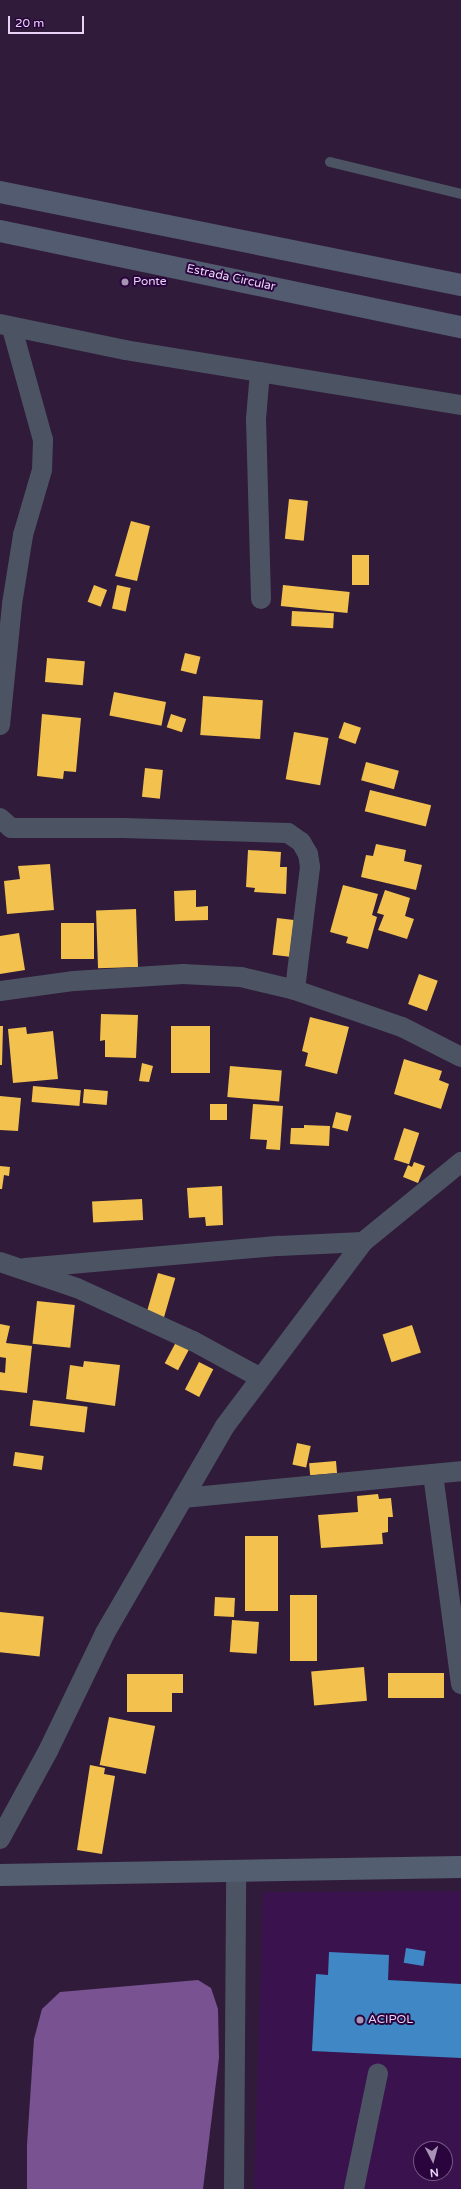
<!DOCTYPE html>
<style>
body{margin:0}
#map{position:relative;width:461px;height:2189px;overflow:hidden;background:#301c3a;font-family:"Varela Round",sans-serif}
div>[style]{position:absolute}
.built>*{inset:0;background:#3a134e}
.water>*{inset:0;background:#795291}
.homes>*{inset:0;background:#f2c14e;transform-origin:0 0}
.schools>*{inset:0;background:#3f88c5;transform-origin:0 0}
.lane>*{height:10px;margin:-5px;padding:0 5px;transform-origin:5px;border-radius:5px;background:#4c5464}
.street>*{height:20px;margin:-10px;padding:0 10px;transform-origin:10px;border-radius:10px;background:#4c5464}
.secondary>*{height:22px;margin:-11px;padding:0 11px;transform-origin:11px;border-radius:11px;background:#545e71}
.primary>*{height:22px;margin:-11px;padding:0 11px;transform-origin:11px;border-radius:11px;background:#535b71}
.dots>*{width:11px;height:11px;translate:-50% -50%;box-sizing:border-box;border:2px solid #2a043c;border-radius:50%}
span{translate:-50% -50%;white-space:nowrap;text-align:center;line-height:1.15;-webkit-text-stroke:4px #2a043c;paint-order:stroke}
.street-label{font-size:12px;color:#e7d3f6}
.poi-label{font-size:12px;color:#e7d3f6}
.left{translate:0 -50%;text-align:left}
.north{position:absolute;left:413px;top:2141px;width:40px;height:40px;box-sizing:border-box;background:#2a043c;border:1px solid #765786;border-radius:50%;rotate:174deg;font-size:11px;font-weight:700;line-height:16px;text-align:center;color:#e7d3f6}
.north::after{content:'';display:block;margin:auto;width:14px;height:18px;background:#a793b4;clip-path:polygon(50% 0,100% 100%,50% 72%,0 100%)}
.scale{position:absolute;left:8px;top:16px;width:76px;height:18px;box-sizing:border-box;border:2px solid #e7d3f6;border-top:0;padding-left:5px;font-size:12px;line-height:14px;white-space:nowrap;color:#e7d3f6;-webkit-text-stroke:3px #2a043c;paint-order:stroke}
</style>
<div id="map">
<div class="built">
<i style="clip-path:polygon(evenodd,461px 1891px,461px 2189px,254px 2189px,263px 1892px,461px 1891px,421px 2149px,445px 2149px,445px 2173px,421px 2173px,421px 2149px)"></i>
</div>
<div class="water">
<i style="clip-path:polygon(198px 1980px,211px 1988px,218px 2009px,219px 2058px,203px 2189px,27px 2189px,27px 2145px,34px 2039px,42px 2009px,60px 1992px)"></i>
</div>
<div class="homes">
<i style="left:289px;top:499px;width:19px;height:40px;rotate:6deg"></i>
<i style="clip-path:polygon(131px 521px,150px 526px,137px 581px,115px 576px)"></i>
<i style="left:352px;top:555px;width:17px;height:30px"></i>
<i style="left:94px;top:585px;width:14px;height:18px;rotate:21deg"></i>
<i style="left:117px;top:585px;width:14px;height:24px;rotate:12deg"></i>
<i style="left:283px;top:585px;width:67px;height:21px;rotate:6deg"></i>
<i style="left:292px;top:611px;width:42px;height:15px;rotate:3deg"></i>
<i style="left:185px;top:653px;width:16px;height:18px;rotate:14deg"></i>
<i style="left:47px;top:658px;width:38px;height:24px;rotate:5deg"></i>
<i style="left:114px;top:692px;width:53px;height:24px;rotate:11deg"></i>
<i style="left:203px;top:696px;width:60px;height:39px;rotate:4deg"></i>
<i style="clip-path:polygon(42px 714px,81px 718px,76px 772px,64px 771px,63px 779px,37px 776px)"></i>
<i style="left:171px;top:714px;width:16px;height:14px;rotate:18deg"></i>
<i style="left:344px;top:722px;width:18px;height:17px;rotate:19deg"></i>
<i style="left:294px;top:732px;width:35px;height:48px;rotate:10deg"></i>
<i style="left:366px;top:762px;width:34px;height:19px;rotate:15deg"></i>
<i style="left:145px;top:768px;width:18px;height:29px;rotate:6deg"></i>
<i style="left:370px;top:790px;width:63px;height:22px;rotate:14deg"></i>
<i style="clip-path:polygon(376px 844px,406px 850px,404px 861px,422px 865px,416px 890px,361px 877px,366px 855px,373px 856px)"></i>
<i style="clip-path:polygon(248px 850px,281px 852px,280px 867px,287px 867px,286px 894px,254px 892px,255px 888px,246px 887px)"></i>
<i style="clip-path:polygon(50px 864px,54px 910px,7px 914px,4px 881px,20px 879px,18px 866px)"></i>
<i style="clip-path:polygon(343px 885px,378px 894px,372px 915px,377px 917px,368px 949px,346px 943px,348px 937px,330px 932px)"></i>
<i style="clip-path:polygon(196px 890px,196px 907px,208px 906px,208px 920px,175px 921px,174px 891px)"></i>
<i style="clip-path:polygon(385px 890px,410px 898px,405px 916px,414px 919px,407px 939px,378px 930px,384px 915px,377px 913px)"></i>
<i style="left:136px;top:909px;width:58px;height:40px;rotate:88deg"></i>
<i style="left:277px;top:918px;width:17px;height:37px;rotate:7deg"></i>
<i style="left:94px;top:923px;width:36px;height:33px;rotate:90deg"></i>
<i style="clip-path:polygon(19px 933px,25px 970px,0 974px,0 936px)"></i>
<i style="left:419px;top:974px;width:20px;height:32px;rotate:20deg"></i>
<i style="clip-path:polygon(101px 1014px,138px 1015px,136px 1058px,105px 1057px,105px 1040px,100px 1041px)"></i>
<i style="clip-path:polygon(310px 1017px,349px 1027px,337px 1074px,305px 1066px,308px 1053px,302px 1051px)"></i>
<i style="clip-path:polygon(0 1026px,3px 1026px,2px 1065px,0 1065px)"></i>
<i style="left:171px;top:1026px;width:39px;height:47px"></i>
<i style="clip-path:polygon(26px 1027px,27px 1034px,53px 1031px,58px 1079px,13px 1083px,8px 1029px)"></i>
<i style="clip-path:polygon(404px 1059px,442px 1071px,439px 1080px,449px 1084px,441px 1109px,394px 1094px)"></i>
<i style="clip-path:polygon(142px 1063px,153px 1066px,149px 1082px,139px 1081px)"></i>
<i style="left:230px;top:1066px;width:52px;height:31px;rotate:5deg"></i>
<i style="left:33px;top:1086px;width:48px;height:16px;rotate:5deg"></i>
<i style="left:84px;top:1089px;width:24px;height:14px;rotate:5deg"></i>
<i style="clip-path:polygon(0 1096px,21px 1098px,18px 1131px,0 1130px)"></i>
<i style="left:210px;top:1104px;width:17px;height:16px"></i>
<i style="clip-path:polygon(253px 1104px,283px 1106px,280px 1150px,266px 1149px,267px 1140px,250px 1139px)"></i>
<i style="left:336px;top:1112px;width:16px;height:16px;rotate:14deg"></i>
<i style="clip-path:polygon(304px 1125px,330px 1126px,329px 1146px,290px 1144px,291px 1128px,304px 1128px)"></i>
<i style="left:404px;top:1128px;width:16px;height:33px;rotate:18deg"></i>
<i style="clip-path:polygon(414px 1162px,425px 1166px,418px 1183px,403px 1177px,408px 1165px,412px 1167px)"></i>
<i style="clip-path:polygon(0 1166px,10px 1167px,9px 1176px,4px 1175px,2px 1189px,0 1189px)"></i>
<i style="clip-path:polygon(222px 1186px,223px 1225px,206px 1226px,205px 1217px,189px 1218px,187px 1188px)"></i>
<i style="left:142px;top:1199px;width:21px;height:50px;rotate:87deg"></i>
<i style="left:158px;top:1273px;width:18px;height:42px;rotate:16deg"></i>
<i style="left:37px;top:1301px;width:38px;height:43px;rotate:6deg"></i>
<i style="clip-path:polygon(0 1324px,10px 1326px,6px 1343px,32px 1346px,27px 1393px,0 1390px,0 1372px,5px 1373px,6px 1358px,0 1357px,0 1342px,6px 1343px,0 1342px)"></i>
<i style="left:412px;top:1325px;width:29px;height:31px;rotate:72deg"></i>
<i style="left:176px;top:1342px;width:15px;height:24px;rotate:28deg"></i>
<i style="clip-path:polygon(84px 1361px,120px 1365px,115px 1406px,66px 1399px,70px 1365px,83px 1367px)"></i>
<i style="left:199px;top:1362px;width:16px;height:31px;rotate:27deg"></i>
<i style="left:33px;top:1400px;width:55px;height:26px;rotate:7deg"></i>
<i style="left:297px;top:1443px;width:14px;height:22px;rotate:12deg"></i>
<i style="left:15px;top:1452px;width:29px;height:14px;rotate:8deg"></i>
<i style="left:336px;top:1461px;width:12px;height:27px;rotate:85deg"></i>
<i style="clip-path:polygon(378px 1494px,379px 1499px,391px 1498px,393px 1517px,388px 1517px,388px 1532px,382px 1533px,383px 1544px,321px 1548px,318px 1515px,358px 1512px,357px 1496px)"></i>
<i style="left:245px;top:1536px;width:33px;height:75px"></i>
<i style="left:290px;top:1595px;width:27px;height:66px"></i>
<i style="left:215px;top:1597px;width:20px;height:19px;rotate:3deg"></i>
<i style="left:0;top:1612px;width:44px;height:40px;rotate:6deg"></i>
<i style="left:232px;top:1620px;width:27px;height:32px;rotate:4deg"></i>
<i style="left:364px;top:1667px;width:34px;height:53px;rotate:85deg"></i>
<i style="left:444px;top:1673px;width:25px;height:56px;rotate:90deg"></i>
<i style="clip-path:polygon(127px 1674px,183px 1674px,183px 1693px,172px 1693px,172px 1712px,127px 1712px)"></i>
<i style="left:109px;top:1717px;width:47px;height:49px;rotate:11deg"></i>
<i style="clip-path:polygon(90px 1765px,105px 1768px,104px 1774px,115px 1776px,102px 1854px,77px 1850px)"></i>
</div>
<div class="schools">
<i style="left:406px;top:1948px;width:20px;height:15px;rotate:9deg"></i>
<i style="clip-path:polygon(329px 1952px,389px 1955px,388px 1980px,461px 1984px,461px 2058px,312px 2051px,316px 1974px,328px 1975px)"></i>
</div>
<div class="lane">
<i style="left:330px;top:162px;width:135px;rotate:13.7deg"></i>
</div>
<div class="street">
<i style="left:0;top:324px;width:128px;rotate:11.7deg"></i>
<i style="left:125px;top:350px;width:340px;rotate:9.3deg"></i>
<i style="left:260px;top:372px;width:47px;rotate:94.9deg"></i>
<i style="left:256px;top:419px;width:180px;rotate:88.4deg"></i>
<i style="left:0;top:725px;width:122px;rotate:-84.3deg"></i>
<i style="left:12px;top:604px;width:70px;rotate:-80.9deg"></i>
<i style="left:23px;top:535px;width:68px;rotate:-73.7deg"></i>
<i style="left:42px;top:470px;width:30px;rotate:-88deg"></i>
<i style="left:43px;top:440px;width:116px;rotate:-105.5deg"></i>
<i style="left:0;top:818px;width:15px;rotate:42deg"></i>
<i style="left:11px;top:828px;width:112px"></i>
<i style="left:123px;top:828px;width:165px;rotate:1.7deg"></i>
<i style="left:288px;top:833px;width:16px;rotate:35deg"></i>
<i style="left:301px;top:842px;width:14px;rotate:60deg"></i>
<i style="left:308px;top:854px;width:13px;rotate:81deg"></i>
<i style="left:310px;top:867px;width:124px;rotate:97deg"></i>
<i style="left:0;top:991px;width:75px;rotate:-7.7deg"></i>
<i style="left:74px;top:981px;width:109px;rotate:-3.7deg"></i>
<i style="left:183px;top:974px;width:58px;rotate:3deg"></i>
<i style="left:241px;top:977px;width:56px;rotate:13.5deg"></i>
<i style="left:295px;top:990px;width:113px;rotate:19.1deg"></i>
<i style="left:402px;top:1027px;width:66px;rotate:27deg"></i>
<i style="left:0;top:1262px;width:81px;rotate:18.7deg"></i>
<i style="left:77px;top:1288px;width:128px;rotate:24.6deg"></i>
<i style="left:193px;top:1341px;width:77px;rotate:28.6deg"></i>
<i style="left:25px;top:1268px;width:255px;rotate:-5deg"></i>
<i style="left:279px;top:1246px;width:84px;rotate:-2.7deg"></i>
<i style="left:433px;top:1474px;width:212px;rotate:82.4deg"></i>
<i style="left:183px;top:1498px;width:279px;rotate:-5.5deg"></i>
<i style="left:0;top:1839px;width:100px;rotate:-61.4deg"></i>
<i style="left:48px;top:1751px;width:131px;rotate:-64.2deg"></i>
<i style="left:105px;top:1633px;width:239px;rotate:-59.9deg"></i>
<i style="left:225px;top:1426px;width:230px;rotate:-53.1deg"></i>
<i style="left:363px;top:1242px;width:127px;rotate:-39.2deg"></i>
<i style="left:234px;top:2189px;width:318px;rotate:-89.6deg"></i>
<i style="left:354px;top:2189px;width:118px;rotate:-78.3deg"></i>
</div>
<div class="secondary">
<i style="left:0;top:1875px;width:461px;rotate:-1deg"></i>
</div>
<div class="primary">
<i style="left:0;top:192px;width:470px;rotate:11.4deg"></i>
<i style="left:0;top:231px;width:471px;rotate:11.8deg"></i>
</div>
<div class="dots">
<i style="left:125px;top:282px;background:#a793b4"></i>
<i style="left:360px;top:2020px;background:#a793b4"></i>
</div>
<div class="street-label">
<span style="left:231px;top:278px;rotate:12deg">Estrada Circular</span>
</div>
<div class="poi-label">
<span class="left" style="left:133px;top:282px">Ponte</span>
<span class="left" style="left:368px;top:2020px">ACIPOL</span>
</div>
<div class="north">N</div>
<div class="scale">20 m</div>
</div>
